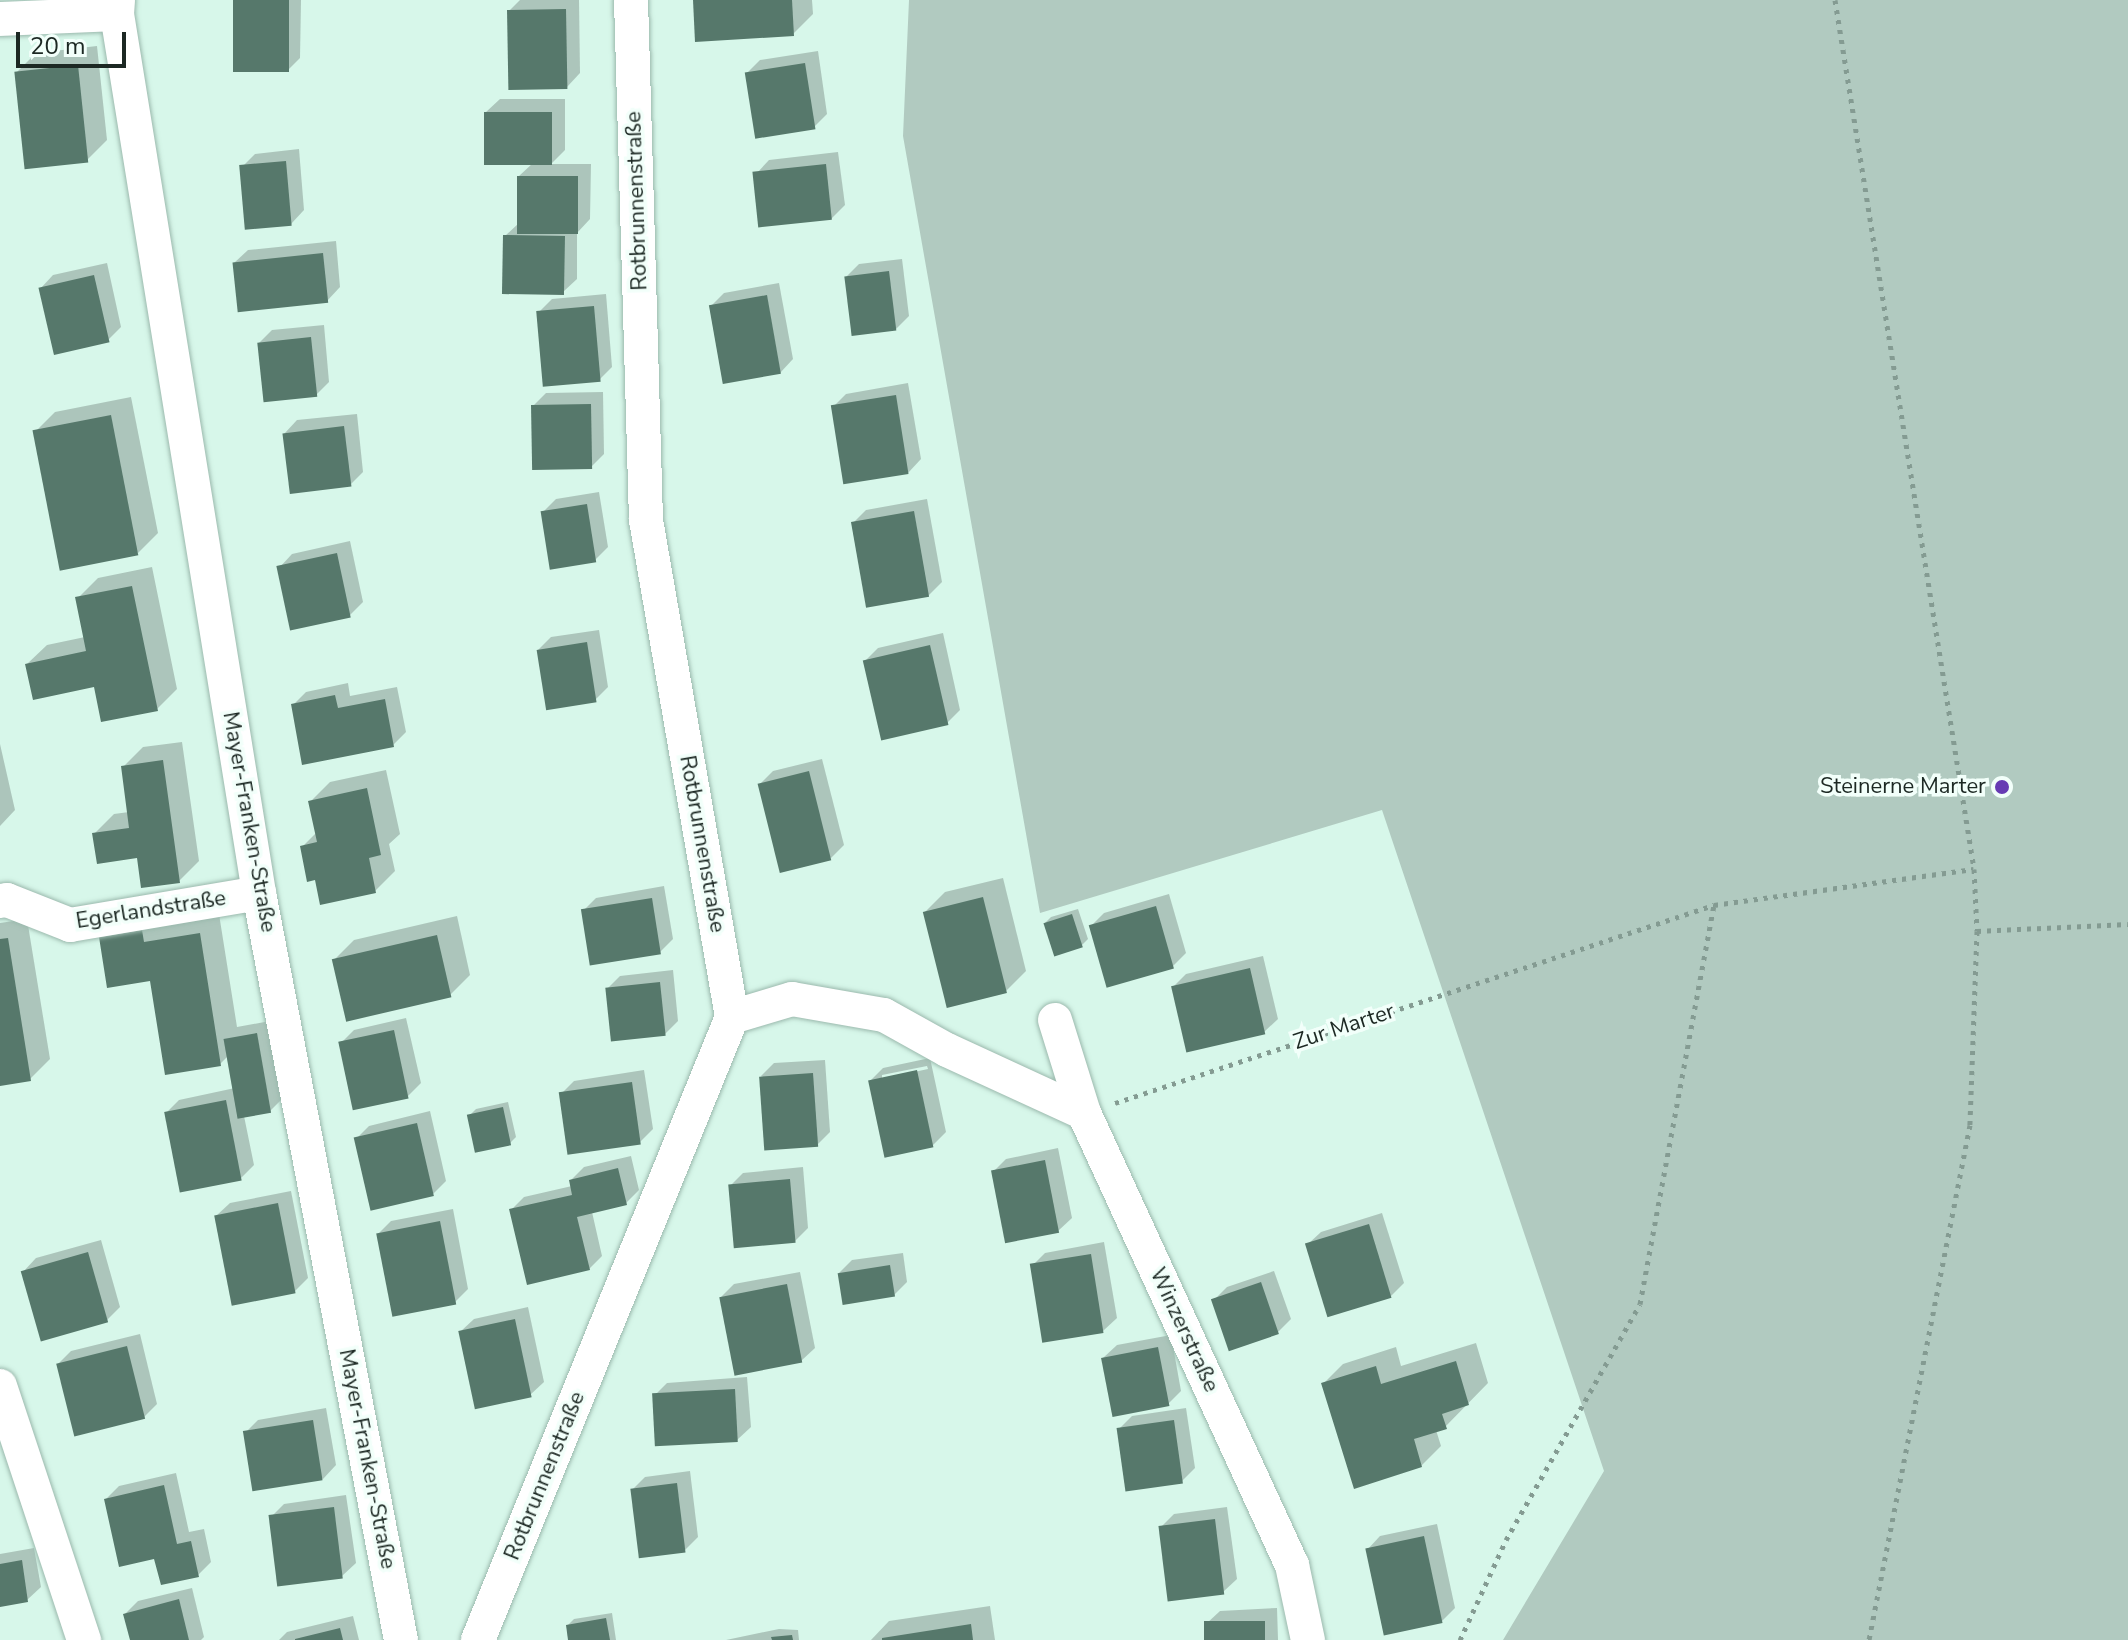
<!DOCTYPE html>
<meta charset="utf-8">
<style>
body{margin:0}
#map{position:relative;width:2128px;height:1640px;overflow:hidden;background:#d7f7ea;font-family:"Nunito Sans",sans-serif}
div>[style]{position:absolute}
.green>*{inset:0;background:#b1cac0}
.shadow>*{inset:0;background:#0003}
.building>*{inset:0;background:#56786b;transform-origin:0 0}
.path>*{height:5px;margin-top:-2.5px;transform-origin:0;background:repeating-linear-gradient(90deg,#849b92 0 4px,transparent 0 10px)}
.roads{filter:drop-shadow(0 0 2px #9bb9ad) drop-shadow(0 0 2px #9bb9ad)}
.minor>*{height:34px;margin:-17px;padding:0 17px;transform-origin:17px;border-radius:17px;background:#fff}
.dots>*{width:22px;height:22px;translate:-50% -50%;box-sizing:border-box;border:4px solid #f2fffa;border-radius:50%}
span{translate:-50% -50%;white-space:nowrap;text-align:center;line-height:1.15;-webkit-text-stroke:7px #f2fffa;paint-order:stroke}
.street-label{font-size:22px;color:#1c2823}
.poi-label{font-size:22px;color:#1c2823}
.right{translate:-100% -50%;text-align:right}
.scale{position:absolute;left:16px;top:32px;width:110px;height:36px;box-sizing:border-box;border:4px solid #1c2823;border-top:0;padding-left:10px;font-size:24px;line-height:28px;white-space:nowrap;color:#1c2823;-webkit-text-stroke:6px #f2fffa;paint-order:stroke}
</style>
<div id="map">
<div class="green">
<i style="clip-path:polygon(909px 0,2128px 0,2128px 1640px,1503px 1640px,1604px 1471px,1382px 810px,1040px 913px,903px 136px)"></i>
</div>
<div class="shadow">
<i style="clip-path:polygon(235px 0,301px 0,300px 58px,287px 71px)"></i>
<i style="clip-path:polygon(520px 0,579px 0,580px 73px,567px 87px,509px 11px)"></i>
<i style="clip-path:polygon(695px 0,812px 0,813px 14px,793px 34px)"></i>
<i style="clip-path:polygon(97px 46px,107px 140px,87px 160px,16px 73px,36px 53px)"></i>
<i style="clip-path:polygon(818px 51px,827px 114px,814px 127px,747px 73px,760px 60px)"></i>
<i style="clip-path:polygon(500px 99px,565px 99px,565px 150px,551px 164px,591px 164px,590px 219px,577px 233px,577px 279px,563px 292px,505px 236px,519px 223px,519px 176px,533px 163px,486px 112px)"></i>
<i style="clip-path:polygon(299px 149px,304px 210px,291px 224px,242px 167px,255px 154px)"></i>
<i style="clip-path:polygon(838px 152px,845px 205px,831px 219px,756px 174px,769px 160px)"></i>
<i style="clip-path:polygon(336px 241px,340px 287px,327px 301px,234px 263px,248px 250px)"></i>
<i style="clip-path:polygon(902px 259px,909px 316px,896px 329px,846px 277px,859px 264px)"></i>
<i style="clip-path:polygon(107px 263px,121px 327px,108px 340px,40px 289px,53px 275px)"></i>
<i style="clip-path:polygon(779px 283px,793px 359px,780px 373px,711px 306px,724px 293px)"></i>
<i style="clip-path:polygon(606px 294px,612px 367px,599px 380px,539px 312px,552px 299px)"></i>
<i style="clip-path:polygon(324px 325px,329px 382px,316px 395px,259px 343px,272px 330px)"></i>
<i style="clip-path:polygon(908px 383px,921px 459px,908px 473px,833px 407px,846px 394px)"></i>
<i style="clip-path:polygon(603px 392px,604px 454px,591px 467px,533px 406px,546px 393px)"></i>
<i style="clip-path:polygon(131px 397px,158px 533px,138px 553px,35px 432px,55px 412px)"></i>
<i style="clip-path:polygon(357px 414px,363px 472px,350px 485px,284px 434px,297px 420px)"></i>
<i style="clip-path:polygon(599px 492px,608px 547px,595px 560px,543px 512px,556px 499px)"></i>
<i style="clip-path:polygon(927px 499px,942px 582px,929px 595px,853px 523px,866px 510px)"></i>
<i style="clip-path:polygon(350px 541px,363px 602px,350px 615px,279px 568px,292px 554px)"></i>
<i style="clip-path:polygon(152px 567px,177px 689px,157px 709px,96px 684px,27px 664px,47px 645px,85px 637px,78px 598px,98px 578px)"></i>
<i style="clip-path:polygon(599px 630px,608px 687px,595px 700px,538px 650px,551px 637px)"></i>
<i style="clip-path:polygon(943px 633px,960px 710px,947px 723px,865px 661px,878px 648px)"></i>
<i style="clip-path:polygon(348px 683px,350px 696px,397px 687px,406px 732px,393px 745px,293px 705px,306px 692px)"></i>
<i style="clip-path:polygon(182px 742px,199px 861px,179px 881px,94px 834px,114px 814px,129px 812px,123px 767px,143px 747px)"></i>
<i style="clip-path:polygon(0 744px,15px 810px,0 826px)"></i>
<i style="clip-path:polygon(822px 759px,844px 845px,831px 858px,760px 784px,773px 771px)"></i>
<i style="clip-path:polygon(386px 770px,400px 834px,389px 844px,395px 871px,375px 891px,317px 878px,302px 847px,317px 832px,310px 802px,330px 782px)"></i>
<i style="clip-path:polygon(1003px 878px,1026px 971px,1006px 991px,925px 912px,945px 892px)"></i>
<i style="clip-path:polygon(664px 886px,673px 939px,660px 952px,583px 911px,596px 898px)"></i>
<i style="clip-path:polygon(1169px 894px,1186px 953px,1173px 966px,1091px 926px,1104px 913px)"></i>
<i style="clip-path:polygon(1078px 909px,1088px 939px,1082px 945px,1045px 923px,1051px 917px)"></i>
<i style="clip-path:polygon(219px 914px,237px 1027px,270px 1021px,283px 1098px,270px 1111px,244px 1116px,254px 1165px,241px 1178px,166px 1113px,179px 1100px,235px 1088px,229px 1055px,220px 1064px,151px 979px,101px 938px)"></i>
<i style="clip-path:polygon(457px 916px,470px 975px,450px 995px,334px 960px,354px 940px)"></i>
<i style="clip-path:polygon(27px 919px,50px 1059px,30px 1079px,0 1084px,0 923px)"></i>
<i style="clip-path:polygon(1263px 956px,1278px 1019px,1264px 1032px,1173px 987px,1186px 974px)"></i>
<i style="clip-path:polygon(673px 970px,678px 1021px,665px 1034px,607px 989px,620px 976px)"></i>
<i style="clip-path:polygon(406px 1018px,421px 1083px,408px 1096px,341px 1043px,354px 1030px)"></i>
<i style="clip-path:polygon(evenodd,930px 1058px,946px 1132px,933px 1145px,870px 1081px,883px 1068px,930px 1058px,927px 1066px,928px 1069px,882px 1079px,882px 1075px,927px 1066px)"></i>
<i style="clip-path:polygon(825px 1060px,830px 1132px,817px 1145px,761px 1076px,774px 1063px)"></i>
<i style="clip-path:polygon(644px 1070px,653px 1129px,640px 1142px,561px 1094px,574px 1081px)"></i>
<i style="clip-path:polygon(508px 1102px,516px 1137px,510px 1143px,470px 1115px,476px 1109px)"></i>
<i style="clip-path:polygon(430px 1111px,446px 1181px,433px 1194px,356px 1139px,369px 1126px)"></i>
<i style="clip-path:polygon(1058px 1148px,1072px 1218px,1058px 1231px,993px 1172px,1006px 1159px)"></i>
<i style="clip-path:polygon(631px 1156px,639px 1190px,626px 1203px,592px 1212px,602px 1256px,589px 1269px,511px 1210px,524px 1197px,572px 1186px,571px 1180px,584px 1167px)"></i>
<i style="clip-path:polygon(803px 1167px,808px 1228px,795px 1241px,730px 1186px,743px 1173px)"></i>
<i style="clip-path:polygon(291px 1191px,308px 1278px,295px 1291px,216px 1216px,230px 1203px)"></i>
<i style="clip-path:polygon(453px 1209px,468px 1289px,455px 1302px,378px 1234px,391px 1221px)"></i>
<i style="clip-path:polygon(1382px 1213px,1404px 1283px,1391px 1296px,1307px 1245px,1321px 1232px)"></i>
<i style="clip-path:polygon(101px 1240px,120px 1307px,107px 1320px,23px 1272px,36px 1258px)"></i>
<i style="clip-path:polygon(1104px 1242px,1117px 1318px,1103px 1331px,1032px 1266px,1045px 1253px)"></i>
<i style="clip-path:polygon(903px 1253px,907px 1282px,894px 1295px,839px 1273px,852px 1260px)"></i>
<i style="clip-path:polygon(1274px 1271px,1291px 1319px,1278px 1332px,1214px 1300px,1227px 1287px)"></i>
<i style="clip-path:polygon(800px 1272px,815px 1348px,801px 1361px,721px 1297px,734px 1284px)"></i>
<i style="clip-path:polygon(528px 1307px,544px 1382px,530px 1395px,460px 1332px,474px 1319px)"></i>
<i style="clip-path:polygon(140px 1334px,157px 1404px,144px 1417px,58px 1364px,71px 1351px)"></i>
<i style="clip-path:polygon(1171px 1335px,1181px 1391px,1168px 1404px,1103px 1358px,1117px 1345px)"></i>
<i style="clip-path:polygon(1476px 1343px,1488px 1383px,1445px 1427px,1436px 1430px,1441px 1446px,1421px 1466px,1323px 1384px,1343px 1364px,1396px 1347px,1401px 1366px)"></i>
<i style="clip-path:polygon(747px 1377px,751px 1427px,737px 1440px,654px 1396px,667px 1383px)"></i>
<i style="clip-path:polygon(326px 1408px,336px 1465px,323px 1479px,245px 1433px,258px 1420px)"></i>
<i style="clip-path:polygon(1186px 1408px,1195px 1468px,1182px 1481px,1119px 1429px,1132px 1416px)"></i>
<i style="clip-path:polygon(690px 1471px,698px 1537px,685px 1550px,632px 1490px,645px 1477px)"></i>
<i style="clip-path:polygon(176px 1473px,189px 1532px,204px 1529px,211px 1562px,198px 1575px,156px 1556px,106px 1499px,119px 1486px)"></i>
<i style="clip-path:polygon(346px 1495px,356px 1563px,342px 1576px,271px 1517px,284px 1504px)"></i>
<i style="clip-path:polygon(1227px 1507px,1237px 1579px,1223px 1592px,1161px 1527px,1174px 1514px)"></i>
<i style="clip-path:polygon(1437px 1524px,1455px 1608px,1442px 1621px,1367px 1550px,1380px 1536px)"></i>
<i style="clip-path:polygon(34px 1548px,41px 1587px,27px 1600px,0 1605px,0 1554px)"></i>
<i style="clip-path:polygon(192px 1588px,204px 1637px,201px 1640px,132px 1640px,125px 1614px,138px 1601px)"></i>
<i style="clip-path:polygon(990px 1606px,995px 1640px,871px 1640px,889px 1621px)"></i>
<i style="clip-path:polygon(1277px 1608px,1278px 1640px,1207px 1640px,1206px 1624px,1220px 1611px)"></i>
<i style="clip-path:polygon(612px 1613px,616px 1640px,570px 1640px,568px 1625px,574px 1619px)"></i>
<i style="clip-path:polygon(353px 1616px,359px 1640px,279px 1640px,287px 1632px)"></i>
<i style="clip-path:polygon(779px 1629px,798px 1630px,799px 1640px,726px 1640px)"></i>
</div>
<div class="building">
<i style="left:233px;top:0;width:56px;height:72px"></i>
<i style="clip-path:polygon(693px 0,792px 0,794px 36px,695px 42px)"></i>
<i style="left:566px;top:9px;width:80px;height:59px;rotate:89deg"></i>
<i style="left:805px;top:63px;width:67px;height:61px;rotate:81deg"></i>
<i style="left:78px;top:65px;width:98px;height:64px;rotate:84deg"></i>
<i style="left:484px;top:112px;width:68px;height:53px"></i>
<i style="left:286px;top:161px;width:65px;height:47px;rotate:85deg"></i>
<i style="left:826px;top:164px;width:56px;height:74px;rotate:84deg"></i>
<i style="left:517px;top:176px;width:61px;height:58px"></i>
<i style="left:503px;top:235px;width:62px;height:59px;rotate:1deg"></i>
<i style="left:323px;top:253px;width:50px;height:91px;rotate:84deg"></i>
<i style="left:889px;top:271px;width:60px;height:45px;rotate:83deg"></i>
<i style="left:94px;top:275px;width:69px;height:57px;rotate:77deg"></i>
<i style="left:767px;top:295px;width:80px;height:59px;rotate:80deg"></i>
<i style="left:594px;top:306px;width:76px;height:58px;rotate:85deg"></i>
<i style="left:311px;top:337px;width:60px;height:54px;rotate:84deg"></i>
<i style="left:896px;top:395px;width:80px;height:66px;rotate:81deg"></i>
<i style="left:591px;top:404px;width:65px;height:60px;rotate:89deg"></i>
<i style="left:111px;top:415px;width:143px;height:80px;rotate:79deg"></i>
<i style="left:344px;top:426px;width:61px;height:62px;rotate:83deg"></i>
<i style="left:587px;top:504px;width:59px;height:47px;rotate:81deg"></i>
<i style="left:914px;top:511px;width:87px;height:64px;rotate:80deg"></i>
<i style="left:337px;top:553px;width:66px;height:62px;rotate:78deg"></i>
<i style="clip-path:polygon(132px 586px,158px 711px,101px 722px,94px 687px,33px 700px,25px 664px,86px 651px,75px 597px)"></i>
<i style="left:587px;top:642px;width:61px;height:51px;rotate:81deg"></i>
<i style="left:930px;top:645px;width:82px;height:69px;rotate:77deg"></i>
<i style="clip-path:polygon(335px 695px,338px 708px,385px 699px,394px 747px,302px 765px,291px 704px)"></i>
<i style="clip-path:polygon(163px 760px,180px 883px,141px 888px,137px 858px,97px 864px,92px 833px,129px 828px,121px 766px)"></i>
<i style="left:809px;top:771px;width:92px;height:53px;rotate:76deg"></i>
<i style="clip-path:polygon(367px 788px,381px 855px,369px 858px,376px 893px,320px 905px,315px 880px,307px 882px,300px 846px,317px 842px,308px 801px)"></i>
<i style="left:983px;top:897px;width:99px;height:62px;rotate:76deg"></i>
<i style="left:652px;top:898px;width:57px;height:72px;rotate:81deg"></i>
<i style="left:1156px;top:906px;width:65px;height:70px;rotate:74deg"></i>
<i style="left:1072px;top:914px;width:35px;height:30px;rotate:72deg"></i>
<i style="clip-path:polygon(142px 930px,144px 942px,200px 933px,221px 1066px,165px 1075px,150px 981px,107px 988px,99px 937px)"></i>
<i style="left:437px;top:935px;width:64px;height:108px;rotate:77deg"></i>
<i style="clip-path:polygon(8px 938px,31px 1081px,0 1086px,0 939px)"></i>
<i style="left:1250px;top:968px;width:68px;height:81px;rotate:77deg"></i>
<i style="left:660px;top:982px;width:54px;height:55px;rotate:84deg"></i>
<i style="left:394px;top:1030px;width:70px;height:57px;rotate:78deg"></i>
<i style="left:257px;top:1033px;width:81px;height:34px;rotate:80deg"></i>
<i style="left:917px;top:1070px;width:79px;height:50px;rotate:78deg"></i>
<i style="left:813px;top:1073px;width:74px;height:54px;rotate:86deg"></i>
<i style="left:632px;top:1082px;width:63px;height:74px;rotate:82deg"></i>
<i style="left:226px;top:1100px;width:82px;height:63px;rotate:79deg"></i>
<i style="left:503px;top:1107px;width:39px;height:37px;rotate:78deg"></i>
<i style="left:417px;top:1123px;width:75px;height:65px;rotate:77deg"></i>
<i style="left:1045px;top:1160px;width:74px;height:55px;rotate:79deg"></i>
<i style="clip-path:polygon(618px 1168px,627px 1205px,577px 1217px,590px 1270px,527px 1285px,509px 1209px,572px 1195px,569px 1180px)"></i>
<i style="left:790px;top:1179px;width:64px;height:62px;rotate:85deg"></i>
<i style="left:278px;top:1203px;width:92px;height:65px;rotate:79deg"></i>
<i style="left:440px;top:1221px;width:85px;height:65px;rotate:79deg"></i>
<i style="left:1369px;top:1224px;width:77px;height:67px;rotate:73deg"></i>
<i style="left:88px;top:1252px;width:73px;height:70px;rotate:74deg"></i>
<i style="left:1091px;top:1254px;width:80px;height:62px;rotate:81deg"></i>
<i style="left:890px;top:1265px;width:32px;height:53px;rotate:81deg"></i>
<i style="left:1261px;top:1282px;width:55px;height:53px;rotate:71deg"></i>
<i style="left:787px;top:1284px;width:80px;height:69px;rotate:79deg"></i>
<i style="left:515px;top:1319px;width:80px;height:58px;rotate:78deg"></i>
<i style="left:127px;top:1346px;width:75px;height:73px;rotate:76deg"></i>
<i style="left:1158px;top:1347px;width:60px;height:58px;rotate:79deg"></i>
<i style="clip-path:polygon(1456px 1361px,1469px 1405px,1442px 1414px,1447px 1429px,1414px 1439px,1422px 1467px,1354px 1489px,1321px 1383px,1376px 1366px,1381px 1384px)"></i>
<i style="left:735px;top:1389px;width:53px;height:83px;rotate:87deg"></i>
<i style="left:313px;top:1420px;width:61px;height:71px;rotate:81deg"></i>
<i style="left:1174px;top:1420px;width:64px;height:58px;rotate:82deg"></i>
<i style="left:677px;top:1483px;width:70px;height:47px;rotate:83deg"></i>
<i style="clip-path:polygon(164px 1485px,177px 1544px,191px 1541px,199px 1577px,161px 1585px,154px 1559px,119px 1567px,104px 1499px)"></i>
<i style="left:334px;top:1507px;width:72px;height:66px;rotate:83deg"></i>
<i style="left:1215px;top:1519px;width:76px;height:57px;rotate:83deg"></i>
<i style="left:1424px;top:1536px;width:89px;height:60px;rotate:78deg"></i>
<i style="clip-path:polygon(22px 1560px,28px 1602px,0 1607px,0 1564px)"></i>
<i style="clip-path:polygon(179px 1599px,189px 1640px,130px 1640px,123px 1614px)"></i>
<i style="clip-path:polygon(606px 1618px,610px 1640px,568px 1640px,566px 1625px)"></i>
<i style="left:1265px;top:1621px;width:19px;height:61px;rotate:90deg"></i>
<i style="clip-path:polygon(971px 1624px,973px 1640px,882px 1640px,882px 1638px)"></i>
<i style="clip-path:polygon(340px 1628px,343px 1640px,295px 1640px,295px 1639px)"></i>
<i style="clip-path:polygon(792px 1635px,793px 1640px,772px 1640px,771px 1637px)"></i>
</div>
<div class="path">
<i style="left:1835px;top:0;width:880px;rotate:80.91deg"></i>
<i style="left:1974px;top:869px;width:62px;rotate:87.2deg"></i>
<i style="left:1977px;top:931px;width:194px;rotate:92.1deg"></i>
<i style="left:1970px;top:1125px;width:525px;rotate:101.1deg"></i>
<i style="left:1977px;top:931px;width:151px;rotate:-2.7deg"></i>
<i style="left:1115px;top:1103px;width:631px;rotate:-18.29deg"></i>
<i style="left:1714px;top:905px;width:262px;rotate:-7.9deg"></i>
<i style="left:1460px;top:1640px;width:110px;rotate:-65.3deg"></i>
<i style="left:1506px;top:1540px;width:271px;rotate:-60.4deg"></i>
<i style="left:1640px;top:1304px;width:405px;rotate:-79.5deg"></i>
</div>
<div class="roads">
<div class="minor">
<i style="left:118px;top:0;width:14px;rotate:94deg"></i>
<i style="left:117px;top:14px;width:890px;rotate:80.82deg"></i>
<i style="left:259px;top:893px;width:760px;rotate:79.24deg"></i>
<i style="left:0;top:19px;width:117px;rotate:-2.4deg"></i>
<i style="left:0;top:901px;width:7px;rotate:-8deg"></i>
<i style="left:7px;top:900px;width:68px;rotate:21.6deg"></i>
<i style="left:70px;top:925px;width:192px;rotate:-9.6deg"></i>
<i style="left:732px;top:1017px;width:63px;rotate:-16.7deg"></i>
<i style="left:792px;top:999px;width:93px;rotate:9.9deg"></i>
<i style="left:884px;top:1015px;width:72px;rotate:29.1deg"></i>
<i style="left:947px;top:1050px;width:151px;rotate:24.7deg"></i>
<i style="left:1055px;top:1020px;width:97px;rotate:72.7deg"></i>
<i style="left:1084px;top:1113px;width:498px;rotate:65.3deg"></i>
<i style="left:1292px;top:1565px;width:77px;rotate:78deg"></i>
<i style="left:0;top:1386px;width:268px;rotate:71.7deg"></i>
<i style="left:478px;top:1640px;width:673px;rotate:-67.82deg"></i>
<i style="left:732px;top:1017px;width:504px;rotate:-99.82deg"></i>
<i style="left:646px;top:520px;width:520px;rotate:-91.65deg"></i>
</div>
</div>
<div class="dots">
<i style="left:2002px;top:787px;background:#673bb3"></i>
</div>
<div class="street-label">
<span style="left:637px;top:201px;rotate:-92deg">Rotbrunnenstraße</span>
<span style="left:249px;top:822px;rotate:80deg">Mayer-Franken-Straße</span>
<span style="left:702px;top:844px;rotate:80deg">Rotbrunnenstraße</span>
<span style="left:151px;top:910px;rotate:-9deg">Egerlandstraße</span>
<span style="left:1344px;top:1027px;rotate:-18deg">Zur Marter</span>
<span style="left:1184px;top:1330px;rotate:65deg">Winzerstraße</span>
<span style="left:367px;top:1459px;rotate:79deg">Mayer-Franken-Straße</span>
<span style="left:545px;top:1476px;rotate:-68deg">Rotbrunnenstraße</span>
</div>
<div class="poi-label">
<span class="right" style="left:1986px;top:787px">Steinerne Marter</span>
</div>
<div class="scale">20 m</div>
</div>
